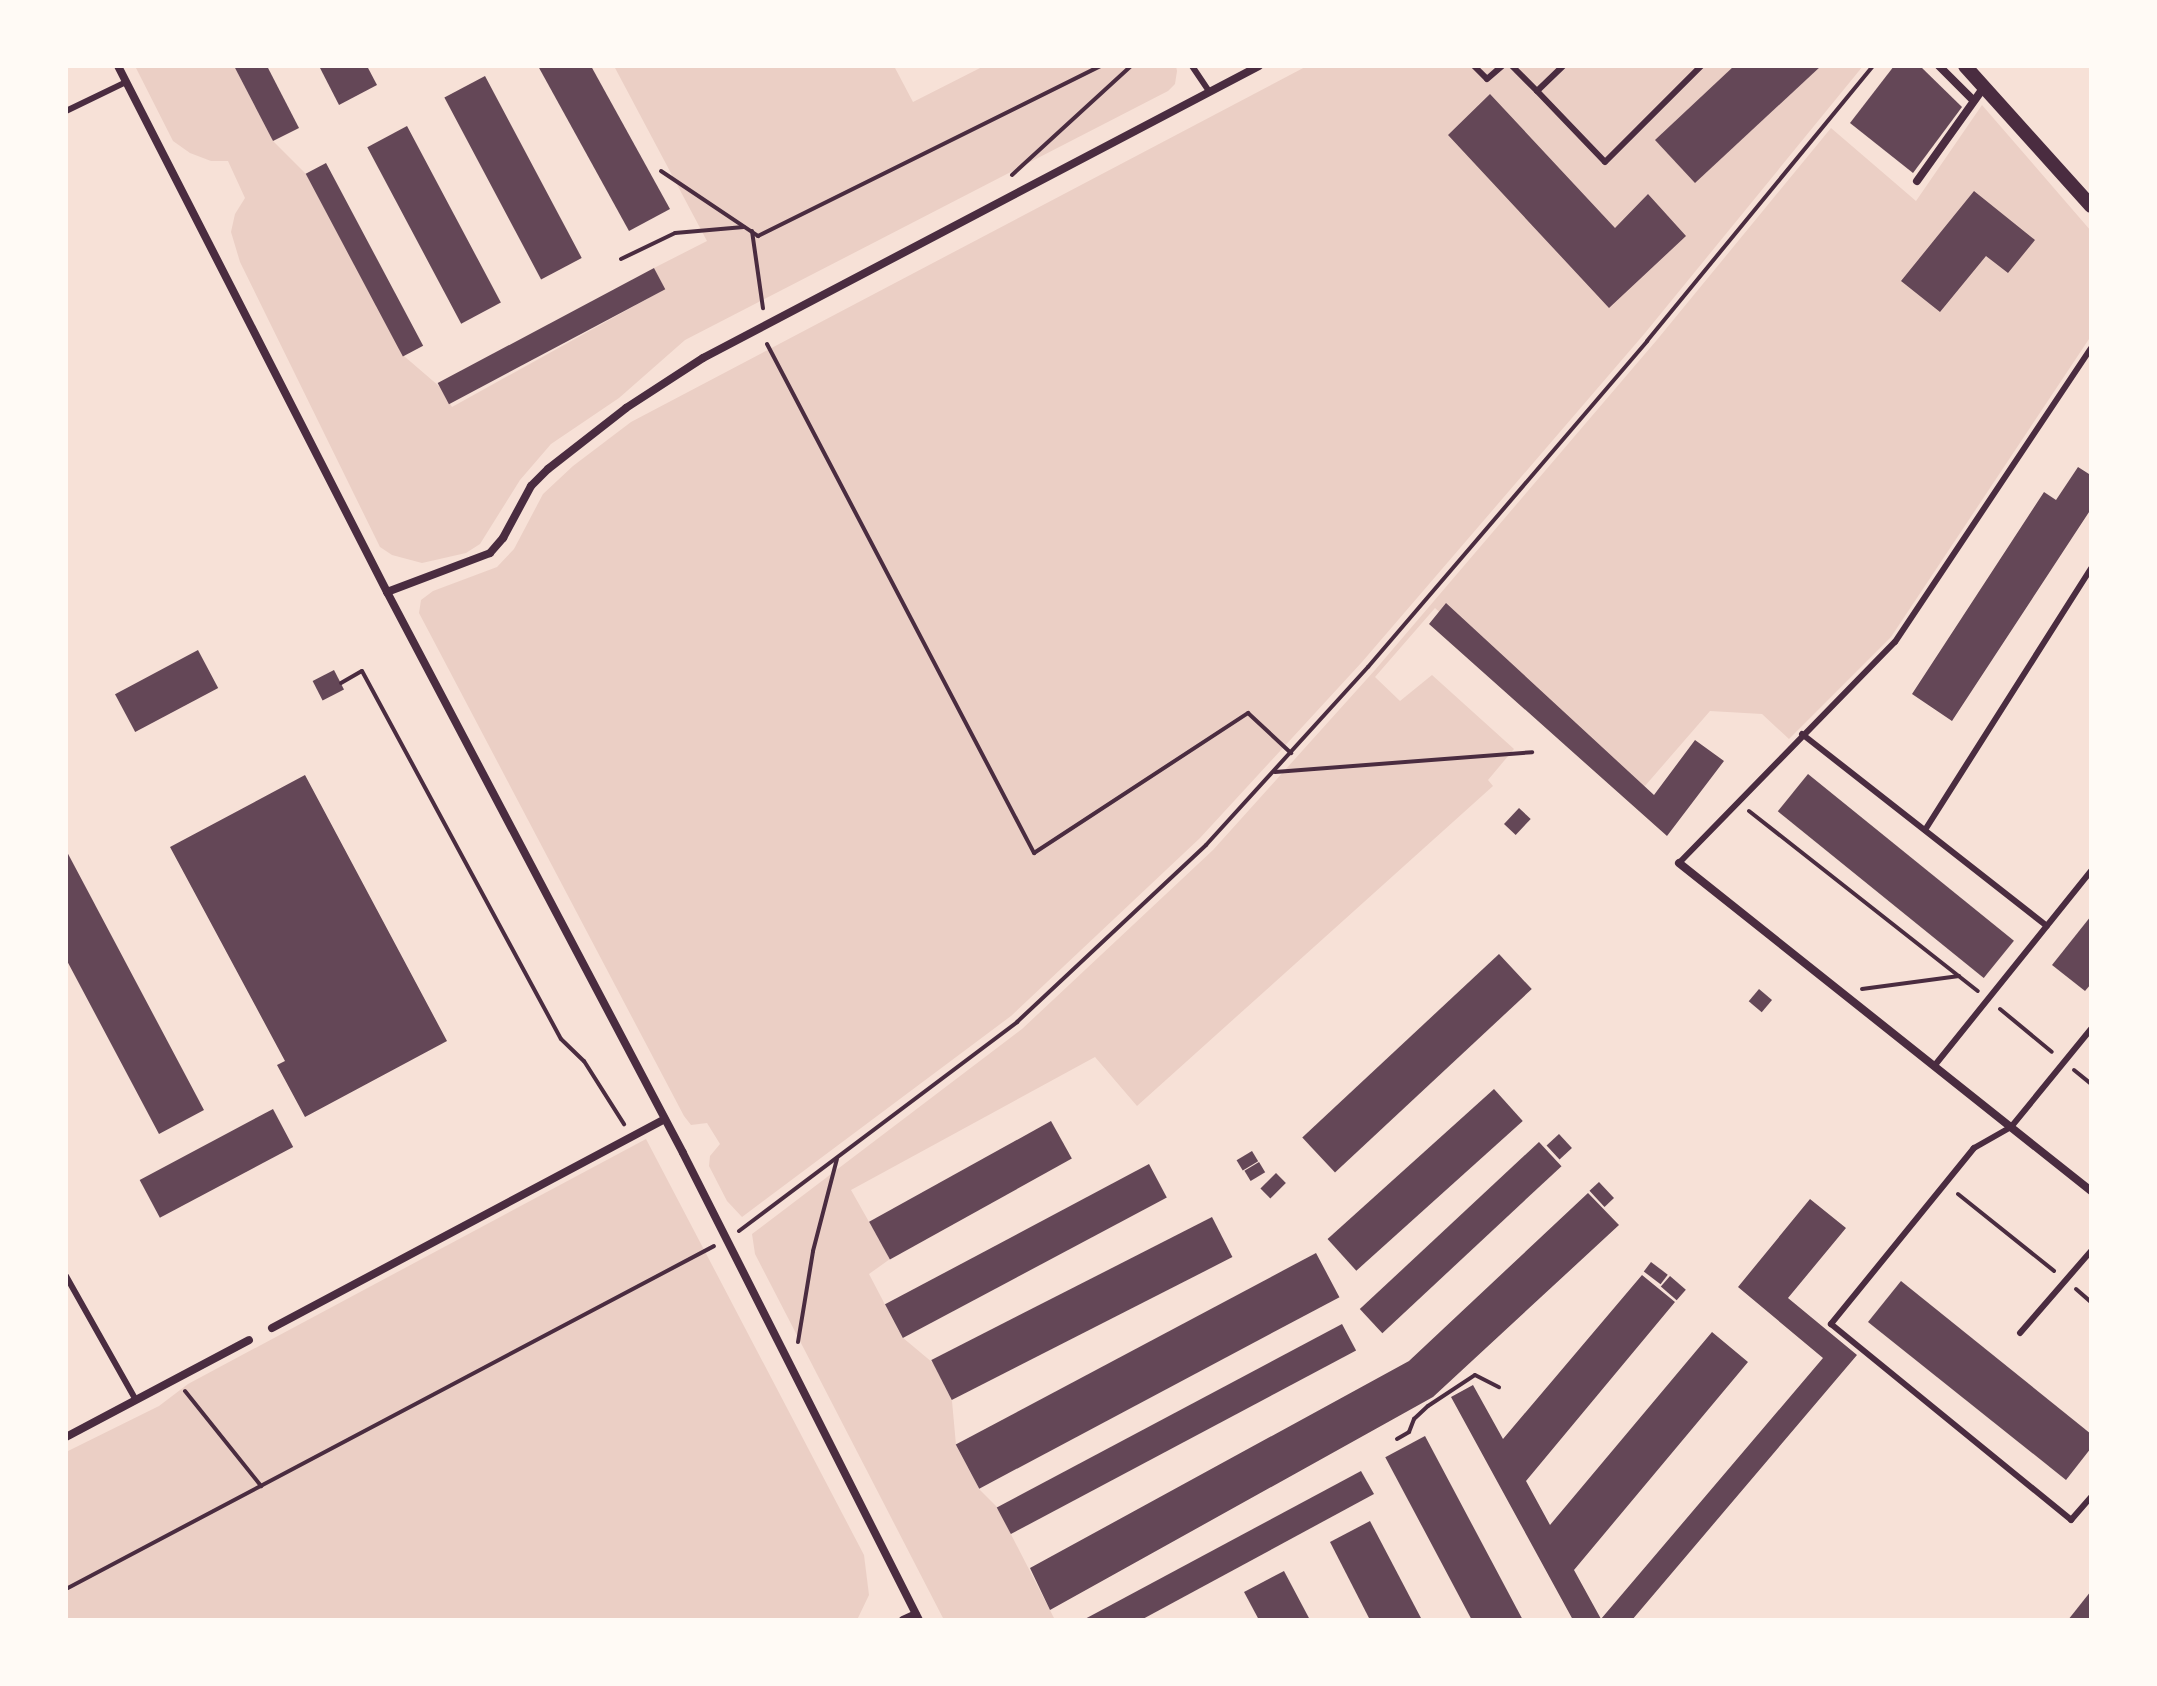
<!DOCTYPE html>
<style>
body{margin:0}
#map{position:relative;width:2157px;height:1686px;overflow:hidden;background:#f7e1d7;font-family:"Exo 2",sans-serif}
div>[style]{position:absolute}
.green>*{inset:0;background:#ebcfc5}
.building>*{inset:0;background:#644757;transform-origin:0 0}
.path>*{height:4px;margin:-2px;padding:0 2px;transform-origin:2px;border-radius:2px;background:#4a2c40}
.service>*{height:6px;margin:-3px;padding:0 3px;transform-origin:3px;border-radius:3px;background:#4a2c40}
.minor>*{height:8px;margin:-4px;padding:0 4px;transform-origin:4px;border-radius:4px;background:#4a2c40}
.tertiary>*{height:14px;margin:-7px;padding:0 7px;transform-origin:7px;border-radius:7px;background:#4a2c40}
span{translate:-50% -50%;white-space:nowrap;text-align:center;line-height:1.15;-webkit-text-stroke:6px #fffaf5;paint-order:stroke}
.frame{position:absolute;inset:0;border:68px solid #fffaf5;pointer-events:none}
</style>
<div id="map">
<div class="green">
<i style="clip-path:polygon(135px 66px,234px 66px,273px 141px,306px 174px,404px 356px,440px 387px,452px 407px,665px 289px,654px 268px,707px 241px,614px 66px,894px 66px,913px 102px,984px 66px,1176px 66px,1177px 71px,1175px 84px,1168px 91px,685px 340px,619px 398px,551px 444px,520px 480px,480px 544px,466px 553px,422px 563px,392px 555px,380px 547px,240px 262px,231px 232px,235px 214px,245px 198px,228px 161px,211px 161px,190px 153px,173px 141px)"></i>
<i style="clip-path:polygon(1307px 66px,1863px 66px,1645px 333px,1362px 662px,1200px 838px,1011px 1016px,742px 1217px,727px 1201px,709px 1166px,710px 1156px,720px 1144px,707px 1123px,691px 1125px,684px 1116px,419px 613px,421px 600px,433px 591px,497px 567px,514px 549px,543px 494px,573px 466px,631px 422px)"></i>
<i style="clip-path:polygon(1982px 105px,2091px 231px,2091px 336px,1891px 637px,1789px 739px,1762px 714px,1710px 711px,1638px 794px,1435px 608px,1375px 677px,1400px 701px,1432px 675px,1514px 749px,1488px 780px,1493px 786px,1137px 1106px,1095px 1057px,851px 1190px,890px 1259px,869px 1274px,902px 1337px,933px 1363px,952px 1401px,956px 1445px,979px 1489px,997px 1507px,1055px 1620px,944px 1620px,755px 1254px,752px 1234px,1022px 1029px,1213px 850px,1375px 670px,1656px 341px,1831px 128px,1916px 201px)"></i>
<i style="clip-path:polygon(646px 1139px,864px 1555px,869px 1595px,857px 1620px,66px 1620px,66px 1452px,159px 1406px,188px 1384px)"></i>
</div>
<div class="building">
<i style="clip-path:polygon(234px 66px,267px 66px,299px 128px,273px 141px)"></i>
<i style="clip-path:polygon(319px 66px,367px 66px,377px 85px,339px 105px)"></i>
<i style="clip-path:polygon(538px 66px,591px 66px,670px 209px,629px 231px)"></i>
<i style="clip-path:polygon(1734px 66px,1821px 66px,1695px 183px,1655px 140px)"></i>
<i style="clip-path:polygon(1894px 66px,1920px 66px,1962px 107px,1913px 173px,1850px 123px)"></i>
<i style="left:485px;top:76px;width:206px;height:46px;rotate:62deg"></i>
<i style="clip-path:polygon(1490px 94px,1615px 228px,1648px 194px,1686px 236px,1609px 308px,1448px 135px)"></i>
<i style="left:407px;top:126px;width:200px;height:45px;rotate:62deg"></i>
<i style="left:326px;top:163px;width:207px;height:23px;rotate:62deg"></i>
<i style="clip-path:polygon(1974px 191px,2035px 240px,2008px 273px,1986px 256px,1940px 312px,1901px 281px)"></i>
<i style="left:654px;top:268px;width:24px;height:245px;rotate:62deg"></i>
<i style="clip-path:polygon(2078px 467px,2089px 474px,2091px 471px,2091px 509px,1952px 721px,1912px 694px,2044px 492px,2056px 500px)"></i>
<i style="clip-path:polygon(1446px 603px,1654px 795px,1695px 740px,1724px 761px,1667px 836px,1429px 624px)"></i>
<i style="left:198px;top:650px;width:43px;height:94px;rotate:62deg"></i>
<i style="left:334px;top:670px;width:22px;height:24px;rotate:63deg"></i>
<i style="left:1808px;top:774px;width:265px;height:48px;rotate:39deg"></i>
<i style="clip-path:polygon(305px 775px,447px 1041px,305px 1117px,277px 1065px,285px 1061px,170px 847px)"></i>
<i style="left:1519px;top:808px;width:16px;height:22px;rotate:43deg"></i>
<i style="clip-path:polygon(66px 850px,204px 1110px,159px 1134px,66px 959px)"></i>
<i style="clip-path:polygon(2091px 916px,2091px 984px,2085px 991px,2052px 965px)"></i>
<i style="left:1499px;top:954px;width:48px;height:269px;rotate:47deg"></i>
<i style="left:1759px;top:989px;width:17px;height:16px;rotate:40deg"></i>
<i style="left:1494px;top:1089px;width:43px;height:224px;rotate:48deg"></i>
<i style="left:273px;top:1109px;width:43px;height:151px;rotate:62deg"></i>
<i style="left:1051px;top:1121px;width:43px;height:208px;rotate:61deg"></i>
<i style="left:1559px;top:1134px;width:19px;height:17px;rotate:47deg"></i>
<i style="left:1539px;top:1142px;width:33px;height:245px;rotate:47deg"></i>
<i style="left:1252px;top:1151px;width:12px;height:18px;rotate:59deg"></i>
<i style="left:1259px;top:1162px;width:12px;height:17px;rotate:59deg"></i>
<i style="left:1149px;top:1164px;width:38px;height:299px;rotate:62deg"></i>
<i style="left:1276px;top:1173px;width:14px;height:22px;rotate:45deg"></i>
<i style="left:1599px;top:1182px;width:22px;height:13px;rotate:47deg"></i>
<i style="clip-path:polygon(1588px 1193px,1619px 1225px,1433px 1397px,1050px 1610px,1030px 1568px,1409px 1361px)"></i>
<i style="clip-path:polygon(1810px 1199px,1846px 1228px,1788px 1298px,1857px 1355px,1632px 1620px,1573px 1620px,1451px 1397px,1473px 1385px,1503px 1439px,1642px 1275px,1675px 1302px,1526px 1481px,1550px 1525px,1712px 1332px,1748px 1362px,1574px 1570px,1601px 1619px,1823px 1358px,1738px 1287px)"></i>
<i style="left:1212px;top:1217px;width:45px;height:315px;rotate:63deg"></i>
<i style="left:1316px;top:1253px;width:50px;height:408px;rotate:62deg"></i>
<i style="left:1651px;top:1262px;width:21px;height:12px;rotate:37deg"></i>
<i style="left:1670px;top:1276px;width:21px;height:14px;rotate:41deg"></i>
<i style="clip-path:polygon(1901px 1281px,2091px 1434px,2091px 1448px,2066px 1480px,1868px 1322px)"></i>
<i style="left:1342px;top:1324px;width:30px;height:391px;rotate:62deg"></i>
<i style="left:1425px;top:1436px;width:209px;height:45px;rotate:62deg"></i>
<i style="clip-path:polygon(1361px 1471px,1374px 1494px,1141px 1620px,1083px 1620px)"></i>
<i style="clip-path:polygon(1370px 1521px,1422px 1620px,1370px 1620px,1330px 1542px)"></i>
<i style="clip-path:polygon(1284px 1571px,1310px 1620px,1259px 1620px,1244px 1592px)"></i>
<i style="clip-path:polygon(2091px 1591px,2091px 1620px,2068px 1620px)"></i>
</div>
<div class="path">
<i style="left:661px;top:171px;width:117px;rotate:33.8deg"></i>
<i style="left:758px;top:236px;width:382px;rotate:-26.4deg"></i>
<i style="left:1012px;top:175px;width:161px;rotate:-42.5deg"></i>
<i style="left:752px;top:231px;width:78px;rotate:81.9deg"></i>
<i style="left:621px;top:259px;width:60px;rotate:-25.7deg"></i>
<i style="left:675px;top:233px;width:69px;rotate:-5deg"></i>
<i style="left:767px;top:344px;width:575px;rotate:62.32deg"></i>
<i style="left:1034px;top:853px;width:256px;rotate:-33.2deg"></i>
<i style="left:1248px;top:713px;width:59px;rotate:42.9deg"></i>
<i style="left:341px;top:683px;width:24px;rotate:-30deg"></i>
<i style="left:362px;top:671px;width:418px;rotate:61.6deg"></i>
<i style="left:561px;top:1039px;width:32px;rotate:44deg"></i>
<i style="left:584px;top:1061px;width:75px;rotate:57.6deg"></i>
<i style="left:1275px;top:772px;width:258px;rotate:-4.4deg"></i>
<i style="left:1749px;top:811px;width:291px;rotate:38.2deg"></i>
<i style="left:1862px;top:989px;width:98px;rotate:-7.6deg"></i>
<i style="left:2000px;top:1009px;width:67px;rotate:39.6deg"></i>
<i style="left:2074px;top:1070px;width:22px;rotate:39deg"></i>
<i style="left:1958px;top:1194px;width:123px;rotate:38.7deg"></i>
<i style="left:739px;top:1231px;width:348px;rotate:-36.9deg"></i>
<i style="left:1017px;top:1022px;width:259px;rotate:-43.1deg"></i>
<i style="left:1206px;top:845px;width:241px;rotate:-47.7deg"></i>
<i style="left:1368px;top:667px;width:429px;rotate:-49.4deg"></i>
<i style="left:1647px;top:341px;width:356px;rotate:-50.6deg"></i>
<i style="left:2076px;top:1289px;width:20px;rotate:41deg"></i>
<i style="left:798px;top:1342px;width:92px;rotate:-80.6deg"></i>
<i style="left:813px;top:1251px;width:95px;rotate:-75.4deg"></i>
<i style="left:185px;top:1391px;width:122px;rotate:51.3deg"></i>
<i style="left:1397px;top:1439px;width:14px;rotate:-30deg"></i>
<i style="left:1409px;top:1432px;width:14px;rotate:-69deg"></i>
<i style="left:1414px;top:1419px;width:19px;rotate:-43deg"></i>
<i style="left:1428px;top:1406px;width:56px;rotate:-33.4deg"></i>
<i style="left:1475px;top:1375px;width:27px;rotate:27deg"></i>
<i style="left:66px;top:1589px;width:733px;rotate:-27.89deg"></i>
</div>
<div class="service">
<i style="left:1192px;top:66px;width:30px;rotate:56deg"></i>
<i style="left:1474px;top:66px;width:18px;rotate:45deg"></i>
<i style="left:1487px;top:79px;width:20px;rotate:-41deg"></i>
<i style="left:1512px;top:66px;width:35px;rotate:45deg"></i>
<i style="left:1563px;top:66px;width:36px;rotate:136deg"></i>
<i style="left:1537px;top:91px;width:98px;rotate:46.2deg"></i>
<i style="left:1605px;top:162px;width:136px;rotate:-45deg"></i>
<i style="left:66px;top:111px;width:67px;rotate:-25.8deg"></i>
<i style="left:1802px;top:734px;width:311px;rotate:38.1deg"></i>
<i style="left:1925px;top:830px;width:310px;rotate:-57.6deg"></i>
<i style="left:1679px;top:863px;width:309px;rotate:-45.7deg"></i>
<i style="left:1895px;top:642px;width:353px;rotate:-56.3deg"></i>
<i style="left:2091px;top:1029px;width:127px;rotate:129.2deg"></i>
<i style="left:2011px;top:1127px;width:43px;rotate:150.4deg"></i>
<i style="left:1974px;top:1148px;width:227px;rotate:129.1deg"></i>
<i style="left:1831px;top:1324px;width:310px;rotate:39.2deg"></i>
<i style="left:2071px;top:1520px;width:30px;rotate:-49deg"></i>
<i style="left:1935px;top:1065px;width:249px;rotate:-51.2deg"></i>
<i style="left:66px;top:1276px;width:142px;rotate:60.6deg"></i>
<i style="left:2020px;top:1333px;width:108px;rotate:-49.1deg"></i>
</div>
<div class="minor">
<i style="left:118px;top:66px;width:591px;rotate:62.91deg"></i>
<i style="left:387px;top:592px;width:634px;rotate:62.18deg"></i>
<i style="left:683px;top:1153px;width:523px;rotate:63.19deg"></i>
<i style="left:1939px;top:66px;width:49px;rotate:45deg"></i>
<i style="left:1917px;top:181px;width:115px;rotate:-54.5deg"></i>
<i style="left:387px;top:592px;width:110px;rotate:-20.7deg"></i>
<i style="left:490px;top:553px;width:20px;rotate:-49deg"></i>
<i style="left:503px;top:538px;width:59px;rotate:-61.7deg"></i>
<i style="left:531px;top:486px;width:24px;rotate:-45deg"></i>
<i style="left:548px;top:469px;width:99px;rotate:-38deg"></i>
<i style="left:626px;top:408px;width:92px;rotate:-33deg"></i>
<i style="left:703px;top:358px;width:628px;rotate:-27.71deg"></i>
<i style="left:1679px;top:863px;width:527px;rotate:38.52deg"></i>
<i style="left:272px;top:1328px;width:444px;rotate:-28deg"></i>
<i style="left:66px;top:1437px;width:207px;rotate:-27.9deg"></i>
<i style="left:903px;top:1620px;width:14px;rotate:-25deg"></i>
</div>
<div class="tertiary">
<i style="left:1965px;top:66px;width:188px;rotate:48deg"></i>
</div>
<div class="frame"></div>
</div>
